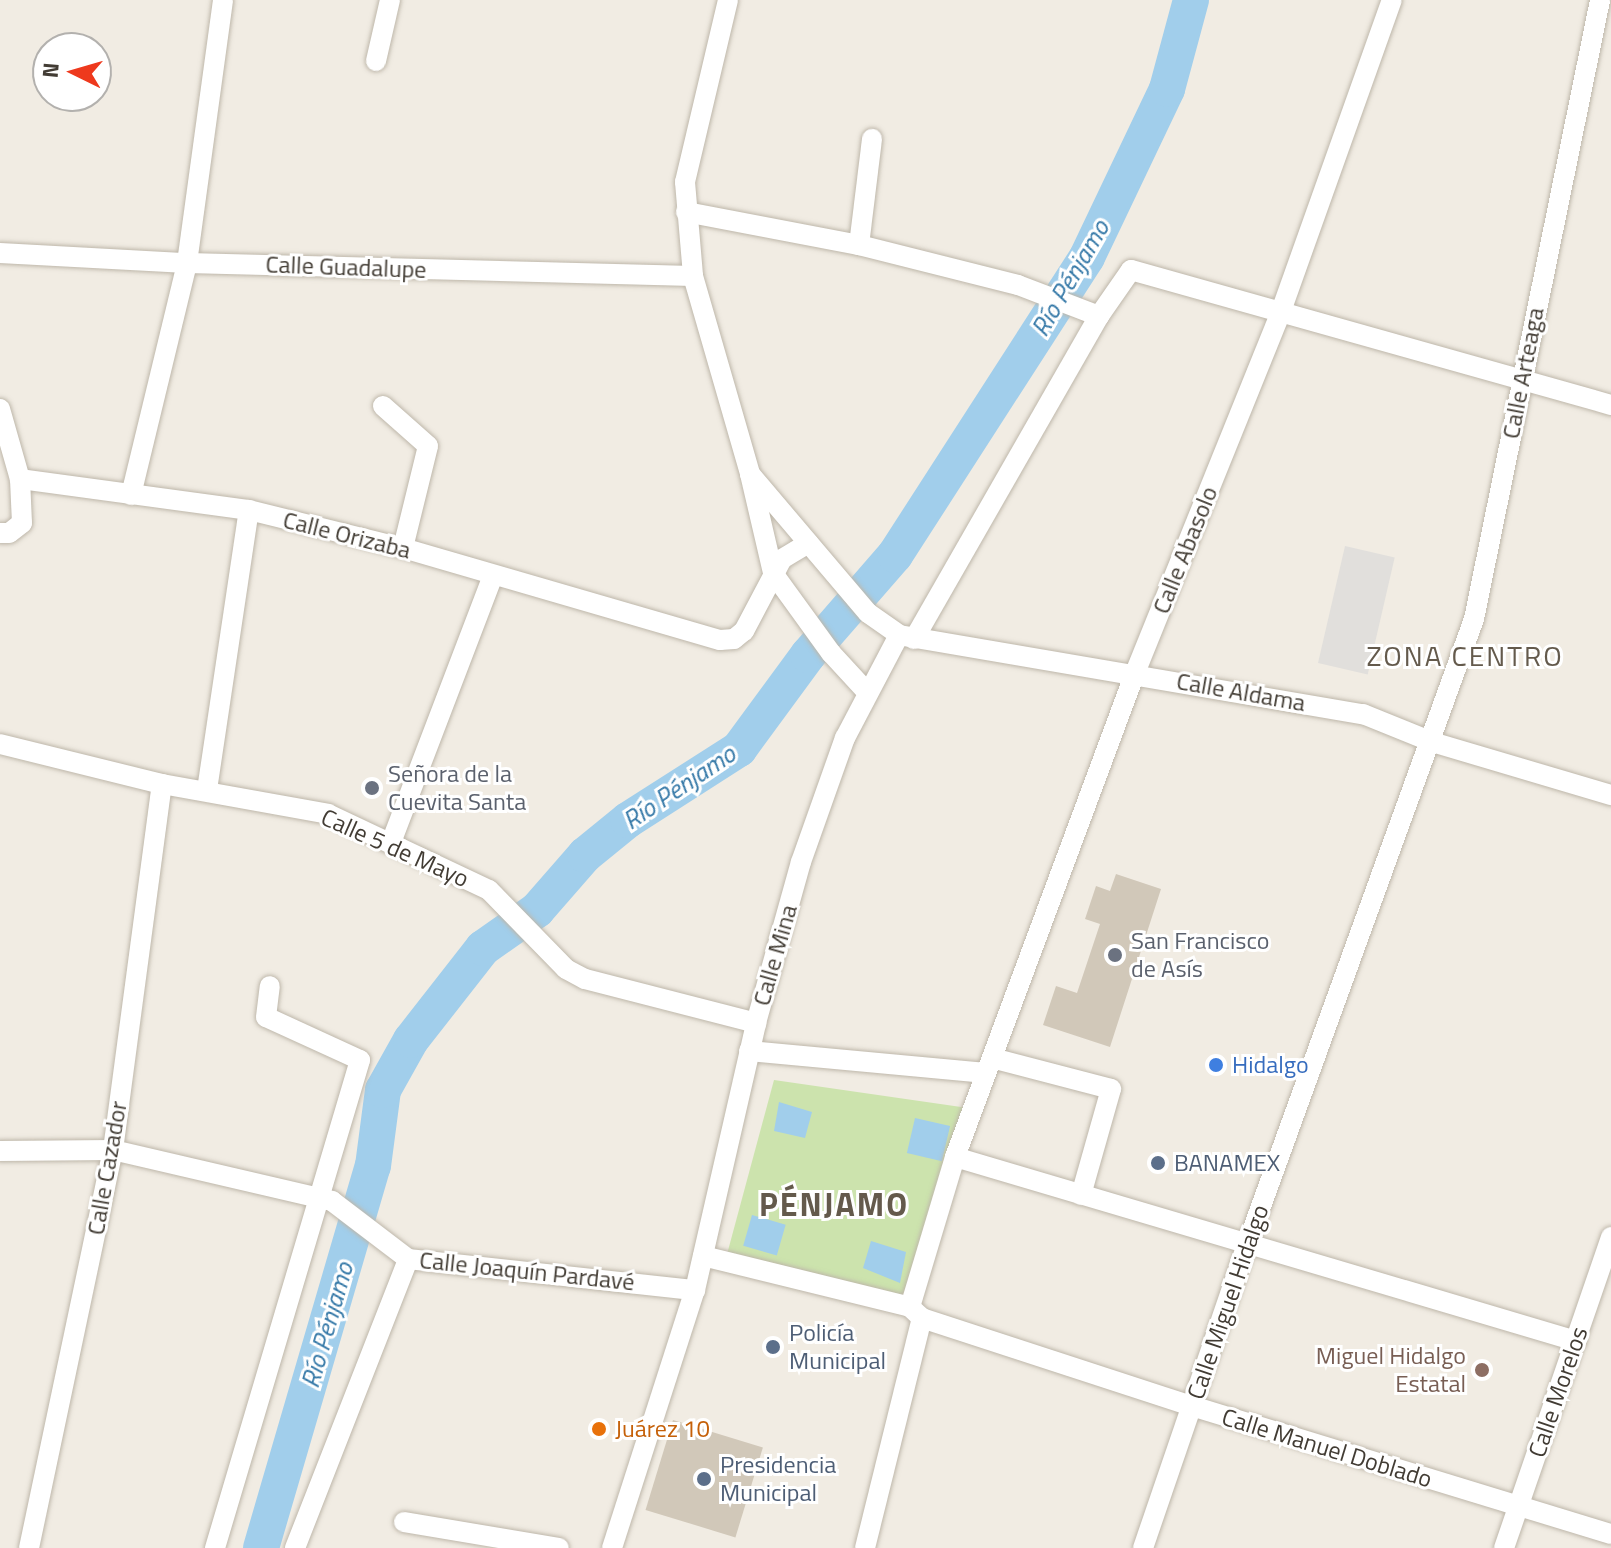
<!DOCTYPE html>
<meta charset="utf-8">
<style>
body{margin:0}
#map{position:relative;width:1611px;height:1548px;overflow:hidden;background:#f1ece3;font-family:"Titillium Web",sans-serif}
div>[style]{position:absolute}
.green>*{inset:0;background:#cce3ad}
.parking>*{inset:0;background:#e1dfdc;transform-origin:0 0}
.water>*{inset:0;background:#a1ceeb;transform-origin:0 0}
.river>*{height:36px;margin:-18px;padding:0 18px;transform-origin:18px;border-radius:18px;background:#a1ceeb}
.building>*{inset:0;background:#d1c8b9;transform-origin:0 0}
.roads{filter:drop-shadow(0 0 2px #beb7aa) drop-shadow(0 0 2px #beb7aa)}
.minor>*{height:20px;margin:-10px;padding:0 10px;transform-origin:10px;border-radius:10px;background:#fff}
.dots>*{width:22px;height:22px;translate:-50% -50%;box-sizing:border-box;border:4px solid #fff;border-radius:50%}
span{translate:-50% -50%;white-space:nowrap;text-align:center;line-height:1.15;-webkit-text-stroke:6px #fff;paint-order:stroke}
.street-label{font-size:24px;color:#423c34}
.worship-label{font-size:24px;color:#5b616d}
.left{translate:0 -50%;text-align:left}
.shop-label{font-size:24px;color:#366cbe}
.service-label{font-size:24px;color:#4e5e75}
.education-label{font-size:24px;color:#785e54}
.right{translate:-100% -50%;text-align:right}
.food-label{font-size:24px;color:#c56008}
.water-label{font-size:26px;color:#3478a7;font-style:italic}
.quarter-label{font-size:28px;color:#645a4c;letter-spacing:2px}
.district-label{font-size:32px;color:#645a4c;font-weight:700;letter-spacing:2px}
.north{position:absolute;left:32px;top:32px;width:80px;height:80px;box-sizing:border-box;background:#fff;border:2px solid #b3b1ae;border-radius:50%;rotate:275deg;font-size:22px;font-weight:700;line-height:32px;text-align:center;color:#423c34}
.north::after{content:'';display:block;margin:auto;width:28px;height:36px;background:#ee391d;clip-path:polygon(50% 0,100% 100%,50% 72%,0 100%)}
</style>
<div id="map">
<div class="green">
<i style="clip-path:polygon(774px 1080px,968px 1108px,911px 1300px,726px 1258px)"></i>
</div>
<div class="parking">
<i style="left:1345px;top:546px;width:51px;height:120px;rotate:13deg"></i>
</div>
<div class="water">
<i style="clip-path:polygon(779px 1102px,812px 1112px,805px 1138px,774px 1131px)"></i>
<i style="left:915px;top:1118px;width:36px;height:36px;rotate:13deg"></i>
<i style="left:752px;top:1215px;width:35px;height:32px;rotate:16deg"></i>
<i style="clip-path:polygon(871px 1241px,906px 1252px,900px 1283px,863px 1268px)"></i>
</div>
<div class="river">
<i style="left:261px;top:1548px;width:398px;rotate:-73.7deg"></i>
<i style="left:373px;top:1166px;width:77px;rotate:-82.5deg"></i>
<i style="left:383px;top:1090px;width:57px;rotate:-60.8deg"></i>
<i style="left:411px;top:1040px;width:117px;rotate:-52deg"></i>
<i style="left:483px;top:948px;width:66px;rotate:-35.1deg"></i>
<i style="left:537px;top:910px;width:73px;rotate:-48.9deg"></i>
<i style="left:585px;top:855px;width:55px;rotate:-39.1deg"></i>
<i style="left:628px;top:820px;width:132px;rotate:-32.6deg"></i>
<i style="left:739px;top:749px;width:117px;rotate:-53.7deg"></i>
<i style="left:808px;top:655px;width:133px;rotate:-49deg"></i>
<i style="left:895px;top:555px;width:354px;rotate:-57.2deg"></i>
<i style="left:1087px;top:257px;width:186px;rotate:-64.5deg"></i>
<i style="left:1167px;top:89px;width:92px;rotate:-74.9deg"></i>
</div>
<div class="building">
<i style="clip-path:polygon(1116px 874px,1161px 889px,1110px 1047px,1043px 1025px,1056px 986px,1077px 993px,1100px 924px,1085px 919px,1096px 886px,1110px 891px)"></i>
<i style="left:673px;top:1420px;width:94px;height:94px;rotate:17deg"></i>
</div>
<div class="roads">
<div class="minor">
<i style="left:728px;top:0;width:187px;rotate:103.3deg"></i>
<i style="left:685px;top:182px;width:94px;rotate:85.1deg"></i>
<i style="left:693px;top:276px;width:206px;rotate:73.9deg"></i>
<i style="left:750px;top:474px;width:102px;rotate:76.9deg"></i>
<i style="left:773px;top:573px;width:99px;rotate:54.1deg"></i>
<i style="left:831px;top:653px;width:52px;rotate:47.4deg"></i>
<i style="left:376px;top:61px;width:63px;rotate:-77.1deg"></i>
<i style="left:686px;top:212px;width:176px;rotate:10.8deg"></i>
<i style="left:859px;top:245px;width:164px;rotate:14.1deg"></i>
<i style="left:1018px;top:285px;width:87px;rotate:20.9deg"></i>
<i style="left:859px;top:245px;width:107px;rotate:-83deg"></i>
<i style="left:0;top:253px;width:187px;rotate:3.1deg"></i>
<i style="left:187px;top:263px;width:506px;rotate:1.47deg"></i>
<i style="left:383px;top:406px;width:60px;rotate:41.6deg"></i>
<i style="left:428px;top:446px;width:105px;rotate:103.8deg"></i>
<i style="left:0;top:409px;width:73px;rotate:74.1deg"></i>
<i style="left:20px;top:479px;width:44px;rotate:87.4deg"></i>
<i style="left:22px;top:523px;width:16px;rotate:142deg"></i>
<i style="left:9px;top:533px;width:9px;rotate:180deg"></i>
<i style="left:750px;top:474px;width:182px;rotate:49.7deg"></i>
<i style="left:868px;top:613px;width:38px;rotate:35deg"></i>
<i style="left:899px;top:635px;width:471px;rotate:9.7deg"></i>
<i style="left:1363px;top:714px;width:74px;rotate:22.1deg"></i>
<i style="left:1432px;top:742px;width:187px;rotate:16.5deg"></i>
<i style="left:20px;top:479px;width:231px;rotate:7.7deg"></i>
<i style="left:249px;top:510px;width:159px;rotate:13.9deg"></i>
<i style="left:403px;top:548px;width:330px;rotate:16.2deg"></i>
<i style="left:720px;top:640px;width:14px;rotate:-4deg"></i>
<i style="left:734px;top:639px;width:13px;rotate:-39deg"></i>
<i style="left:744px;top:631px;width:81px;rotate:-62.2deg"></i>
<i style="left:782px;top:559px;width:31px;rotate:-31deg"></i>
<i style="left:131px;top:495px;width:239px;rotate:-76.4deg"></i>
<i style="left:187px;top:263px;width:265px;rotate:-82.2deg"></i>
<i style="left:914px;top:639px;width:372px;rotate:-60.2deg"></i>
<i style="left:1099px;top:316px;width:56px;rotate:-55.2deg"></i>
<i style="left:1131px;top:270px;width:499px;rotate:15.7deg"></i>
<i style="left:0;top:744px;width:167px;rotate:13.9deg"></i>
<i style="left:162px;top:784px;width:169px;rotate:10.2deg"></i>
<i style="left:328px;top:814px;width:178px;rotate:25.3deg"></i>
<i style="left:489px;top:890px;width:110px;rotate:45.7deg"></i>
<i style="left:566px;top:969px;width:21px;rotate:28deg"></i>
<i style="left:585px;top:979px;width:177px;rotate:14.4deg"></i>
<i style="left:207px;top:790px;width:283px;rotate:-81.5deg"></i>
<i style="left:392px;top:840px;width:283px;rotate:-69.1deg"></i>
<i style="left:749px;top:1051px;width:238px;rotate:5.3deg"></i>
<i style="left:992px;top:1058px;width:123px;rotate:14.6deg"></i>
<i style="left:1111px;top:1089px;width:110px;rotate:105.8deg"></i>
<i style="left:0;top:1151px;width:113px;rotate:-0.5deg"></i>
<i style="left:113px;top:1150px;width:225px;rotate:13.1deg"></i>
<i style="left:332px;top:1201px;width:96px;rotate:37.3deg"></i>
<i style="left:408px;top:1259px;width:289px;rotate:6.2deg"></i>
<i style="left:955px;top:1157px;width:648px;rotate:16.5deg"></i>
<i style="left:703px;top:1256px;width:213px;rotate:13.8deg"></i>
<i style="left:910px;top:1307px;width:16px;rotate:43deg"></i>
<i style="left:922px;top:1318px;width:284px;rotate:18.1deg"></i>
<i style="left:1192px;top:1406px;width:438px;rotate:17deg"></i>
<i style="left:910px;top:1307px;width:157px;rotate:-73.3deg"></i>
<i style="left:955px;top:1157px;width:516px;rotate:-69.6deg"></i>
<i style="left:1135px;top:673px;width:387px;rotate:-68deg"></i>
<i style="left:1280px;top:314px;width:333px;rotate:-70.4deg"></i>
<i style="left:404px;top:1522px;width:157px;rotate:9.5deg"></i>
<i style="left:29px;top:1548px;width:407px;rotate:-78.1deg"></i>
<i style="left:113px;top:1150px;width:369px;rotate:-82.4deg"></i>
<i style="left:215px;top:1548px;width:509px;rotate:-73.45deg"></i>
<i style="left:360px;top:1060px;width:103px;rotate:-155.4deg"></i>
<i style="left:266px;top:1017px;width:31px;rotate:-83deg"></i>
<i style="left:295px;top:1548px;width:310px;rotate:-68.6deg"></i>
<i style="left:612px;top:1548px;width:271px;rotate:-72.2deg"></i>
<i style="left:695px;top:1290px;width:274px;rotate:-77.1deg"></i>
<i style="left:756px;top:1023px;width:167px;rotate:-74.4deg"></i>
<i style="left:801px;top:862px;width:132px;rotate:-70.5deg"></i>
<i style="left:845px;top:738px;width:116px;rotate:-62.3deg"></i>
<i style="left:865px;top:1548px;width:237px;rotate:-76.1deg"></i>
<i style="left:1143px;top:1548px;width:320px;rotate:-71.1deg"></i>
<i style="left:1247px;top:1245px;width:666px;rotate:-70.07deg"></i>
<i style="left:1474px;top:619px;width:632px;rotate:-78.49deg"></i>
<i style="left:1504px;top:1548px;width:329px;rotate:-71deg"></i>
</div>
</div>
<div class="dots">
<i style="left:372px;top:788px;background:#6b7280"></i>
<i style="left:1115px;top:955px;background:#6b7280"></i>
<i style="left:1216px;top:1065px;background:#3f7fe0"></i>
<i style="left:1158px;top:1163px;background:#5c6f8a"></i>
<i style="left:773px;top:1347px;background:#5c6f8a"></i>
<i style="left:1482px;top:1370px;background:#8d6e63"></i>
<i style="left:599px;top:1429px;background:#e8710a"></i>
<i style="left:704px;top:1479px;background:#5c6f8a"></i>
</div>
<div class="street-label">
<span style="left:346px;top:267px;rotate:2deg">Calle Guadalupe</span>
<span style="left:1523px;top:373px;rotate:-79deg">Calle Arteaga</span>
<span style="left:347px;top:535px;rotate:14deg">Calle Orizaba</span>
<span style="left:1185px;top:550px;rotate:-68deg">Calle Abasolo</span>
<span style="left:1241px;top:692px;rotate:10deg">Calle Aldama</span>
<span style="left:395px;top:848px;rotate:24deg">Calle 5 de Mayo</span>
<span style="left:775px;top:955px;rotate:-74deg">Calle Mina</span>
<span style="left:107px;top:1168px;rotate:-80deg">Calle Cazador</span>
<span style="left:527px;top:1271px;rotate:6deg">Calle Joaquín Pardavé</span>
<span style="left:1228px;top:1302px;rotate:-71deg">Calle Miguel Hidalgo</span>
<span style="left:1558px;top:1392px;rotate:-71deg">Calle Morelos</span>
<span style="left:1327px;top:1448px;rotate:17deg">Calle Manuel Doblado</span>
</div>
<div class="worship-label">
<span class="left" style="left:388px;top:788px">Señora de la<br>Cuevita Santa</span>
<span class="left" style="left:1131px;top:955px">San Francisco<br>de Asís</span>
</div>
<div class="shop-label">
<span class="left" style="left:1232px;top:1065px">Hidalgo</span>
</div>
<div class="service-label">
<span class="left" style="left:1174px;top:1163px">BANAMEX</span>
<span class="left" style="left:789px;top:1347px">Policía<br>Municipal</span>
<span class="left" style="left:720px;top:1479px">Presidencia<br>Municipal</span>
</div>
<div class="education-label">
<span class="right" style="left:1466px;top:1370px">Miguel Hidalgo<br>Estatal</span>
</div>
<div class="food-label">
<span class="left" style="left:615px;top:1429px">Juárez 10</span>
</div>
<div class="water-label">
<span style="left:1070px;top:278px;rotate:-60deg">Río Pénjamo</span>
<span style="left:679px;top:787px;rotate:-34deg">Río Pénjamo</span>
<span style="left:327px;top:1325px;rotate:-74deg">Río Pénjamo</span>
</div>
<div class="quarter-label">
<span style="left:1465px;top:656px">ZONA CENTRO</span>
</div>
<div class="district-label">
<span style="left:834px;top:1204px">PÉNJAMO</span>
</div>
<div class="north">N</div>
</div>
